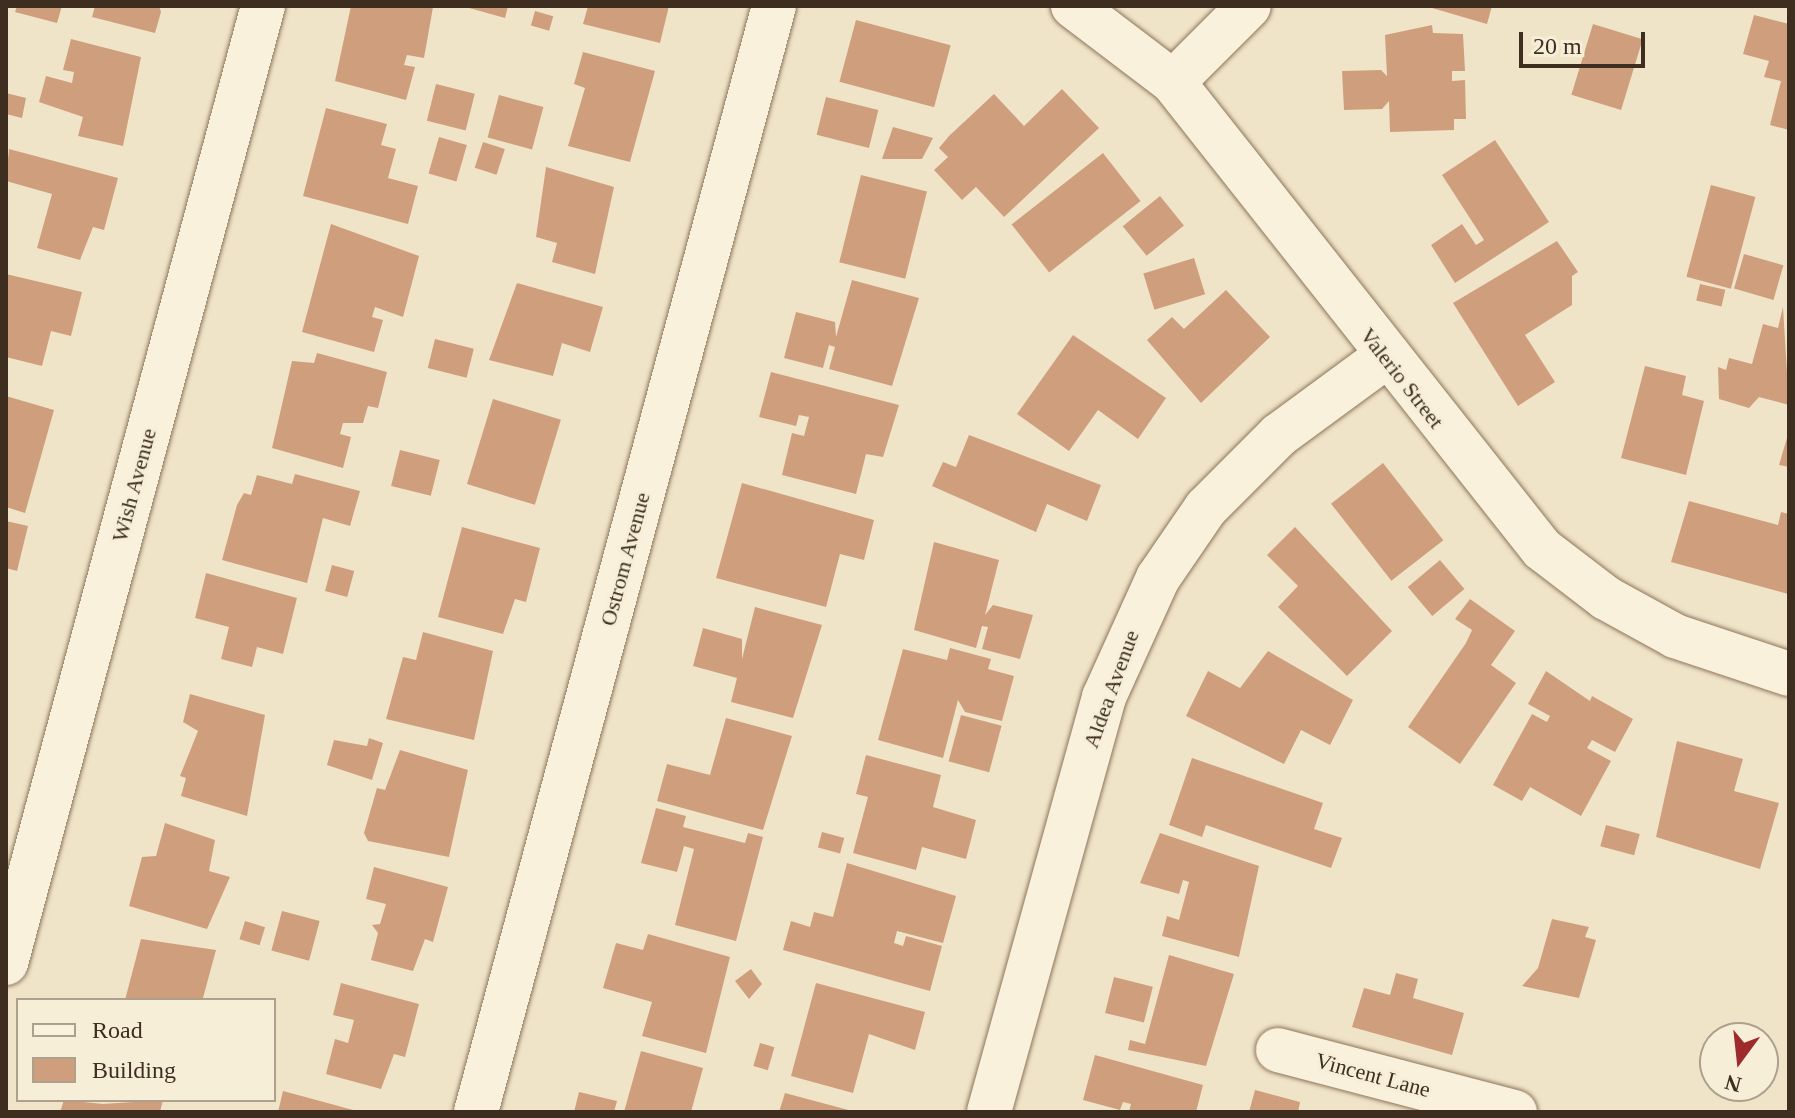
<!DOCTYPE html>
<style>
body{margin:0}
#map{position:relative;width:1795px;height:1118px;overflow:hidden;background:#f0e4c8;font-family:Georgia,serif}
div>[style]{position:absolute}
.building>*{inset:0;background:#cf9f7d;transform-origin:0 0}
.roads{filter:drop-shadow(0 0 2px #8d765c) drop-shadow(0 0 2px #8d765c)}
.minor>*{height:44px;margin:-22px;padding:0 22px;transform-origin:22px;border-radius:22px;background:#faf1dc}
.tertiary>*{height:44px;margin:-22px;padding:0 22px;transform-origin:22px;border-radius:22px;background:#faf1dc}
span{translate:-50% -50%;white-space:nowrap;text-align:center;line-height:1.15;-webkit-text-stroke:6px #f7eed8;paint-order:stroke}
.street-label{font-size:22px;color:#3d2e20}
.frame{position:absolute;inset:0;border:8px solid #3d2e20;pointer-events:none}
.legend{position:absolute;left:16px;top:998px;width:260px;height:104px;box-sizing:border-box;background:#f7eed8;border:2px solid #ada18e;margin:0;padding:10px 14px;list-style:none;font-size:24px;color:#3d2e20}
.legend li{display:flex;align-items:center;gap:16px;height:40px}
.legend b{width:40px;border:2px solid #ada18e}
.north{position:absolute;left:1699px;top:1022px;width:80px;height:80px;box-sizing:border-box;background:#f7eed8;border:2px solid #ada18e;border-radius:50%;rotate:195deg;font-size:22px;font-weight:700;line-height:32px;text-align:center;color:#3d2e20}
.north::after{content:'';display:block;margin:auto;width:28px;height:36px;background:#9e2a2b;clip-path:polygon(50% 0,100% 100%,50% 72%,0 100%)}
.scale{position:absolute;left:1519px;top:32px;width:126px;height:36px;box-sizing:border-box;border:4px solid #3d2e20;border-top:0;padding-left:10px;font-size:24px;line-height:28px;white-space:nowrap;color:#3d2e20;-webkit-text-stroke:6px #f7eed8;paint-order:stroke}
</style>
<div id="map">
<div class="building">
<i style="clip-path:polygon(17px 6px,62px 6px,57px 23px,15px 12px)"></i>
<i style="clip-path:polygon(95px 6px,159px 6px,161px 12px,155px 33px,92px 17px)"></i>
<i style="clip-path:polygon(351px 6px,433px 7px,424px 58px,407px 55px,404px 65px,415px 67px,406px 100px,335px 81px)"></i>
<i style="clip-path:polygon(462px 6px,508px 6px,505px 18px)"></i>
<i style="clip-path:polygon(588px 6px,669px 6px,660px 43px,583px 24px)"></i>
<i style="clip-path:polygon(1425px 6px,1492px 6px,1487px 24px)"></i>
<i style="left:535px;top:11px;width:19px;height:15px;rotate:16deg"></i>
<i style="clip-path:polygon(1754px 15px,1789px 24px,1789px 130px,1770px 125px,1781px 81px,1764px 77px,1769px 61px,1743px 54px)"></i>
<i style="left:856px;top:20px;width:98px;height:64px;rotate:15deg"></i>
<i style="left:1593px;top:24px;width:52px;height:74px;rotate:17deg"></i>
<i style="clip-path:polygon(1432px 25px,1433px 33px,1463px 34px,1465px 71px,1452px 71px,1452px 81px,1465px 80px,1466px 119px,1454px 119px,1454px 130px,1390px 132px,1389px 101px,1382px 109px,1344px 110px,1342px 71px,1381px 70px,1387px 76px,1385px 35px)"></i>
<i style="clip-path:polygon(71px 39px,141px 57px,123px 146px,78px 136px,83px 117px,39px 102px,46px 76px,72px 83px,74px 72px,63px 70px)"></i>
<i style="clip-path:polygon(583px 52px,655px 71px,630px 162px,568px 146px,585px 88px,574px 84px)"></i>
<i style="left:436px;top:84px;width:40px;height:38px;rotate:14deg"></i>
<i style="clip-path:polygon(1062px 89px,1099px 128px,1004px 217px,976px 187px,962px 200px,934px 170px,948px 157px,939px 148px,949px 136px,994px 94px,1024px 126px)"></i>
<i style="clip-path:polygon(6px 93px,26px 98px,22px 118px,6px 114px)"></i>
<i style="left:499px;top:95px;width:46px;height:44px;rotate:15deg"></i>
<i style="left:826px;top:97px;width:54px;height:39px;rotate:14deg"></i>
<i style="clip-path:polygon(326px 108px,387px 124px,381px 145px,396px 149px,388px 178px,418px 186px,408px 224px,303px 196px)"></i>
<i style="clip-path:polygon(893px 127px,933px 138px,922px 159px,882px 159px)"></i>
<i style="left:439px;top:137px;width:29px;height:38px;rotate:16deg"></i>
<i style="clip-path:polygon(1495px 140px,1549px 222px,1455px 283px,1431px 245px,1462px 224px,1476px 245px,1484px 240px,1442px 175px)"></i>
<i style="left:483px;top:142px;width:23px;height:27px;rotate:18deg"></i>
<i style="clip-path:polygon(9px 149px,118px 178px,104px 230px,93px 227px,80px 260px,37px 248px,52px 194px,6px 181px)"></i>
<i style="left:1103px;top:153px;width:61px;height:116px;rotate:52deg"></i>
<i style="clip-path:polygon(546px 167px,614px 187px,595px 274px,552px 262px,557px 243px,536px 237px)"></i>
<i style="left:861px;top:175px;width:68px;height:90px;rotate:14deg"></i>
<i style="left:1711px;top:185px;width:46px;height:95px;rotate:15deg"></i>
<i style="left:1160px;top:196px;width:38px;height:48px;rotate:51deg"></i>
<i style="clip-path:polygon(331px 224px,419px 256px,403px 317px,375px 307px,372px 317px,383px 320px,374px 352px,302px 332px)"></i>
<i style="clip-path:polygon(1557px 241px,1578px 272px,1572px 276px,1572px 305px,1525px 335px,1555px 382px,1518px 406px,1453px 303px)"></i>
<i style="left:1744px;top:254px;width:41px;height:36px;rotate:16deg"></i>
<i style="left:1194px;top:258px;width:38px;height:53px;rotate:73deg"></i>
<i style="clip-path:polygon(6px 274px,82px 292px,71px 336px,51px 331px,42px 366px,6px 357px)"></i>
<i style="clip-path:polygon(852px 280px,919px 298px,892px 386px,829px 369px,835px 347px,829px 345px,823px 368px,784px 358px,796px 312px,835px 322px,836px 337px)"></i>
<i style="clip-path:polygon(517px 283px,603px 307px,590px 352px,562px 343px,553px 376px,489px 360px)"></i>
<i style="left:1700px;top:284px;width:26px;height:17px;rotate:13deg"></i>
<i style="clip-path:polygon(1226px 290px,1270px 337px,1201px 403px,1147px 340px,1172px 317px,1184px 329px)"></i>
<i style="clip-path:polygon(1783px 307px,1789px 405px,1759px 397px,1749px 408px,1719px 399px,1718px 367px,1726px 370px,1729px 358px,1752px 364px,1763px 324px,1778px 328px)"></i>
<i style="clip-path:polygon(1073px 335px,1166px 398px,1138px 439px,1098px 410px,1069px 451px,1017px 414px)"></i>
<i style="left:435px;top:339px;width:40px;height:30px;rotate:14deg"></i>
<i style="clip-path:polygon(317px 353px,387px 372px,378px 408px,368px 406px,363px 423px,343px 423px,340px 434px,351px 437px,343px 468px,272px 448px,292px 361px,314px 363px)"></i>
<i style="clip-path:polygon(1645px 366px,1686px 376px,1682px 395px,1704px 401px,1686px 475px,1621px 458px)"></i>
<i style="clip-path:polygon(771px 372px,899px 405px,883px 457px,866px 454px,856px 494px,782px 475px,792px 433px,804px 436px,809px 417px,799px 415px,796px 426px,759px 417px)"></i>
<i style="clip-path:polygon(6px 396px,54px 410px,25px 513px,6px 507px)"></i>
<i style="left:493px;top:399px;width:71px;height:89px;rotate:17deg"></i>
<i style="clip-path:polygon(1789px 431px,1789px 467px,1779px 465px)"></i>
<i style="clip-path:polygon(969px 435px,1101px 485px,1087px 521px,1047px 504px,1036px 532px,932px 486px,943px 462px,956px 467px)"></i>
<i style="left:400px;top:450px;width:41px;height:37px;rotate:14deg"></i>
<i style="left:1383px;top:463px;width:98px;height:66px;rotate:52deg"></i>
<i style="clip-path:polygon(295px 474px,360px 491px,350px 526px,323px 518px,307px 583px,222px 560px,237px 505px,244px 493px,251px 495px,257px 475px,292px 484px)"></i>
<i style="clip-path:polygon(742px 483px,874px 520px,864px 560px,840px 554px,826px 607px,716px 578px)"></i>
<i style="clip-path:polygon(1689px 501px,1778px 525px,1781px 512px,1789px 514px,1788px 594px,1671px 562px)"></i>
<i style="clip-path:polygon(6px 521px,28px 526px,17px 571px,6px 568px)"></i>
<i style="clip-path:polygon(462px 527px,540px 548px,526px 602px,515px 599px,503px 634px,438px 617px)"></i>
<i style="clip-path:polygon(1295px 527px,1392px 631px,1347px 676px,1278px 607px,1298px 586px,1267px 555px)"></i>
<i style="clip-path:polygon(934px 542px,999px 560px,985px 615px,993px 605px,1033px 615px,1020px 659px,982px 649px,988px 627px,982px 626px,976px 648px,914px 630px)"></i>
<i style="left:1440px;top:560px;width:38px;height:42px;rotate:50deg"></i>
<i style="left:332px;top:565px;width:23px;height:27px;rotate:15deg"></i>
<i style="clip-path:polygon(206px 573px,297px 598px,283px 654px,257px 647px,252px 667px,221px 659px,229px 627px,195px 618px)"></i>
<i style="clip-path:polygon(1470px 599px,1515px 631px,1491px 665px,1516px 683px,1460px 764px,1408px 727px,1466px 643px,1472px 630px,1455px 619px)"></i>
<i style="clip-path:polygon(755px 607px,822px 625px,793px 718px,731px 702px,737px 678px,693px 666px,703px 628px,742px 639px,742px 659px)"></i>
<i style="clip-path:polygon(423px 632px,493px 651px,474px 740px,386px 719px,403px 657px,416px 660px)"></i>
<i style="clip-path:polygon(950px 648px,991px 659px,988px 669px,1014px 676px,1002px 721px,965px 712px,958px 700px,943px 758px,878px 740px,903px 649px,947px 660px)"></i>
<i style="clip-path:polygon(1268px 651px,1353px 700px,1330px 745px,1301px 730px,1284px 764px,1186px 716px,1208px 671px,1240px 688px)"></i>
<i style="clip-path:polygon(1546px 671px,1590px 701px,1592px 696px,1633px 719px,1615px 752px,1592px 740px,1587px 748px,1611px 761px,1581px 816px,1530px 787px,1522px 801px,1493px 785px,1532px 714px,1547px 722px,1550px 716px,1528px 704px)"></i>
<i style="clip-path:polygon(190px 694px,265px 715px,247px 816px,181px 796px,186px 778px,180px 776px,198px 731px,183px 722px)"></i>
<i style="left:961px;top:715px;width:42px;height:48px;rotate:15deg"></i>
<i style="clip-path:polygon(726px 718px,792px 736px,763px 830px,657px 801px,667px 764px,710px 775px)"></i>
<i style="clip-path:polygon(369px 738px,383px 743px,372px 780px,327px 765px,334px 740px,367px 746px)"></i>
<i style="clip-path:polygon(1677px 741px,1743px 759px,1734px 791px,1779px 803px,1760px 869px,1656px 837px)"></i>
<i style="clip-path:polygon(400px 750px,468px 770px,449px 857px,368px 841px,364px 833px,377px 788px,385px 790px)"></i>
<i style="clip-path:polygon(866px 755px,941px 775px,933px 807px,976px 820px,966px 859px,922px 847px,916px 870px,853px 853px,868px 797px,856px 794px)"></i>
<i style="clip-path:polygon(1192px 758px,1323px 803px,1314px 829px,1342px 838px,1331px 868px,1206px 825px,1202px 837px,1169px 825px)"></i>
<i style="clip-path:polygon(656px 808px,686px 816px,683px 827px,745px 843px,748px 833px,763px 837px,736px 941px,675px 925px,694px 849px,684px 846px,677px 872px,641px 863px)"></i>
<i style="clip-path:polygon(165px 823px,215px 840px,209px 871px,230px 877px,207px 929px,129px 906px,142px 857px,156px 856px)"></i>
<i style="left:1606px;top:825px;width:35px;height:22px;rotate:15deg"></i>
<i style="left:822px;top:832px;width:23px;height:16px;rotate:15deg"></i>
<i style="clip-path:polygon(1160px 833px,1259px 866px,1239px 957px,1162px 936px,1167px 916px,1179px 920px,1189px 882px,1183px 880px,1179px 894px,1140px 883px)"></i>
<i style="clip-path:polygon(847px 863px,956px 896px,943px 943px,897px 931px,894px 943px,903px 946px,906px 936px,942px 946px,930px 991px,783px 950px,791px 921px,810px 927px,814px 912px,833px 917px)"></i>
<i style="clip-path:polygon(374px 867px,448px 887px,433px 942px,425px 939px,413px 971px,371px 960px,378px 933px,372px 925px,380px 924px,386px 904px,366px 899px)"></i>
<i style="left:282px;top:911px;width:39px;height:41px;rotate:15deg"></i>
<i style="clip-path:polygon(1552px 919px,1589px 927px,1585px 937px,1596px 940px,1579px 998px,1522px 986px,1538px 968px)"></i>
<i style="left:245px;top:921px;width:21px;height:19px;rotate:17deg"></i>
<i style="clip-path:polygon(648px 934px,730px 957px,706px 1053px,642px 1036px,652px 1002px,603px 988px,616px 943px,643px 950px)"></i>
<i style="clip-path:polygon(141px 939px,216px 950px,203px 998px,125px 1000px)"></i>
<i style="clip-path:polygon(1169px 955px,1234px 974px,1206px 1066px,1128px 1050px,1130px 1040px,1145px 1044px)"></i>
<i style="clip-path:polygon(751px 969px,762px 984px,749px 999px,735px 981px)"></i>
<i style="clip-path:polygon(1396px 973px,1418px 979px,1413px 998px,1464px 1013px,1452px 1055px,1352px 1027px,1364px 988px,1390px 995px)"></i>
<i style="left:1114px;top:977px;width:40px;height:37px;rotate:14deg"></i>
<i style="clip-path:polygon(341px 983px,419px 1004px,405px 1057px,394px 1054px,381px 1089px,326px 1074px,335px 1039px,348px 1043px,354px 1020px,333px 1015px)"></i>
<i style="clip-path:polygon(816px 983px,925px 1012px,915px 1050px,869px 1034px,853px 1093px,791px 1076px)"></i>
<i style="left:760px;top:1043px;width:15px;height:24px;rotate:16deg"></i>
<i style="clip-path:polygon(641px 1051px,703px 1068px,691px 1112px,624px 1112px)"></i>
<i style="clip-path:polygon(1095px 1055px,1203px 1085px,1196px 1112px,1129px 1112px,1131px 1104px,1123px 1102px,1120px 1110px,1083px 1100px)"></i>
<i style="clip-path:polygon(1255px 1090px,1300px 1102px,1298px 1112px,1249px 1112px)"></i>
<i style="clip-path:polygon(283px 1091px,357px 1111px,357px 1112px,278px 1112px)"></i>
<i style="clip-path:polygon(579px 1092px,617px 1101px,614px 1112px,574px 1112px)"></i>
<i style="clip-path:polygon(785px 1093px,852px 1111px,852px 1112px,779px 1112px)"></i>
<i style="clip-path:polygon(64px 1100px,103px 1104px,163px 1100px,160px 1112px,60px 1112px)"></i>
</div>
<div class="roads">
<div class="minor">
<i style="left:1173px;top:82px;width:107px;rotate:-45deg"></i>
<i style="left:6px;top:963px;width:991px;rotate:-74.97deg"></i>
<i style="left:1278px;top:1050px;width:245px;rotate:14.7deg"></i>
<i style="left:476px;top:1112px;width:1145px;rotate:-74.92deg"></i>
<i style="left:989px;top:1112px;width:431px;rotate:-74.5deg"></i>
<i style="left:1104px;top:697px;width:131px;rotate:-65.6deg"></i>
<i style="left:1158px;top:578px;width:85px;rotate:-55.6deg"></i>
<i style="left:1206px;top:508px;width:103px;rotate:-45deg"></i>
<i style="left:1279px;top:435px;width:132px;rotate:-36.3deg"></i>
</div>
<div class="tertiary">
<i style="left:1073px;top:6px;width:126px;rotate:37.2deg"></i>
<i style="left:1173px;top:82px;width:595px;rotate:51.69deg"></i>
<i style="left:1542px;top:549px;width:81px;rotate:37.4deg"></i>
<i style="left:1606px;top:598px;width:79px;rotate:28.8deg"></i>
<i style="left:1675px;top:636px;width:120px;rotate:18.4deg"></i>
</div>
</div>
<div class="street-label">
<span style="left:1402px;top:378px;rotate:52deg">Valerio Street</span>
<span style="left:134px;top:485px;rotate:-75deg">Wish Avenue</span>
<span style="left:625px;top:559px;rotate:-75deg">Ostrom Avenue</span>
<span style="left:1111px;top:689px;rotate:-70deg">Aldea Avenue</span>
<span style="left:1373px;top:1075px;rotate:15deg">Vincent Lane</span>
</div>
<div class="frame"></div>
<ul class="legend">
<li><b style="height:10px;background:#faf1dc"></b>Road</li>
<li><b style="height:22px;background:#cf9f7d"></b>Building</li>
</ul>
<div class="north">N</div>
<div class="scale">20 m</div>
</div>
